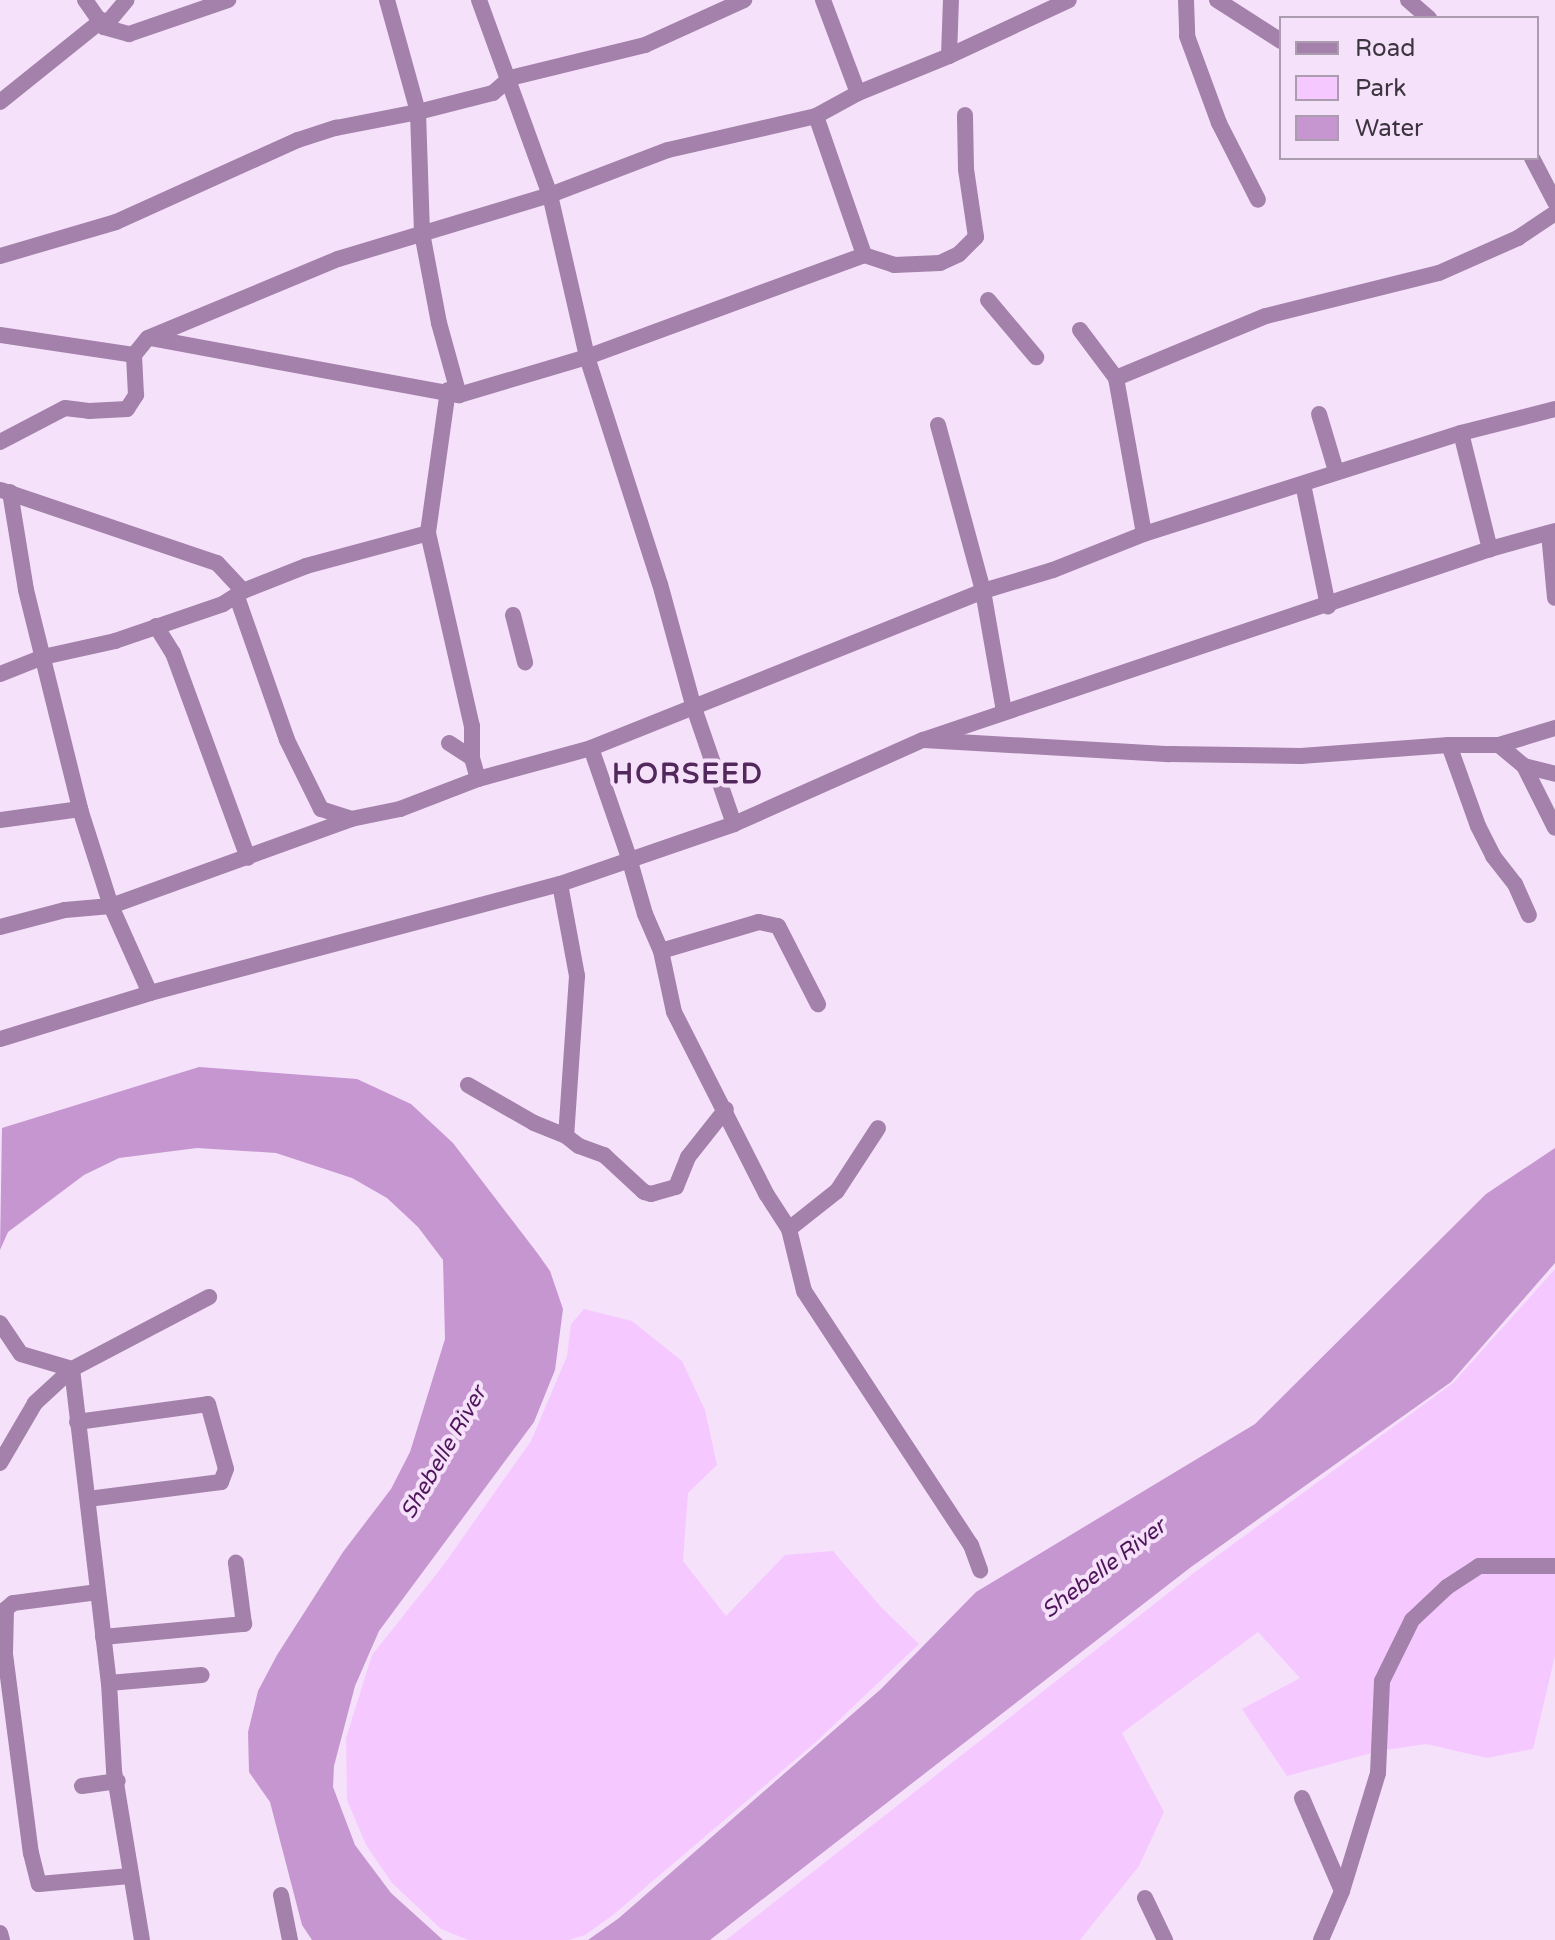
<!DOCTYPE html>
<style>
body{margin:0}
#map{position:relative;width:1555px;height:1940px;overflow:hidden;background:#f6e1fb;font-family:"Varela Round",sans-serif}
div>[style]{position:absolute}
.green>*{inset:0;background:#f5c9ff}
.water>*{inset:0;background:#c596cf}
.minor>*{height:16px;margin:-8px;padding:0 8px;transform-origin:8px;border-radius:8px;background:#a381aa}
.tertiary>*{height:16px;margin:-8px;padding:0 8px;transform-origin:8px;border-radius:8px;background:#a381aa}
span{translate:-50% -50%;white-space:nowrap;text-align:center;line-height:1.15;-webkit-text-stroke:8px #f6e1fb;paint-order:stroke}
.water-label{font-size:22px;color:#4f155b;font-style:italic}
.district-label{font-size:28px;color:#53285c;font-weight:700;letter-spacing:2px}
.legend{position:absolute;left:1279px;top:16px;width:260px;height:144px;box-sizing:border-box;background:#f6e1fb;border:2px solid #ac9caf;margin:0;padding:10px 14px;list-style:none;font-size:24px;color:#3c343e}
.legend li{display:flex;align-items:center;gap:16px;height:40px}
.legend b{width:40px;border:2px solid #ac9caf}
</style>
<div id="map">
<div class="green">
<i style="clip-path:polygon(1555px 1269px,1555px 1656px,1533px 1749px,1487px 1758px,1426px 1744px,1379px 1751px,1287px 1776px,1242px 1709px,1300px 1678px,1258px 1632px,1122px 1733px,1164px 1812px,1139px 1866px,1080px 1940px,726px 1940px,1195px 1572px,1453px 1383px)"></i>
<i style="clip-path:polygon(584px 1309px,632px 1321px,682px 1361px,705px 1410px,717px 1465px,688px 1493px,683px 1561px,726px 1616px,785px 1555px,833px 1551px,881px 1607px,919px 1644px,816px 1742px,613px 1915px,585px 1935px,569px 1940px,468px 1940px,441px 1929px,392px 1883px,366px 1845px,347px 1800px,346px 1738px,372px 1655px,442px 1567px,531px 1441px,567px 1356px,571px 1324px)"></i>
</div>
<div class="water">
<i style="clip-path:polygon(199px 1067px,357px 1079px,411px 1104px,453px 1143px,538px 1254px,550px 1271px,563px 1309px,555px 1370px,534px 1422px,379px 1631px,355px 1686px,334px 1766px,333px 1787px,355px 1845px,391px 1893px,443px 1940px,312px 1940px,302px 1925px,270px 1802px,249px 1772px,248px 1732px,258px 1691px,277px 1655px,343px 1552px,391px 1489px,410px 1452px,445px 1339px,443px 1260px,418px 1227px,387px 1198px,352px 1178px,276px 1153px,197px 1148px,119px 1158px,84px 1175px,8px 1232px,0 1250px,2px 1128px)"></i>
<i style="clip-path:polygon(1555px 1148px,1555px 1263px,1451px 1382px,1191px 1567px,710px 1940px,588px 1940px,619px 1918px,881px 1689px,976px 1592px,1255px 1424px,1486px 1194px)"></i>
</div>
<div class="minor">
<i style="left:85px;top:0;width:33px;rotate:55deg"></i>
<i style="left:104px;top:27px;width:35px;rotate:-50deg"></i>
<i style="left:387px;top:0;width:116px;rotate:74.5deg"></i>
<i style="left:418px;top:112px;width:121px;rotate:88.1deg"></i>
<i style="left:422px;top:233px;width:92px;rotate:79.3deg"></i>
<i style="left:439px;top:323px;width:75px;rotate:74.5deg"></i>
<i style="left:479px;top:0;width:208px;rotate:70deg"></i>
<i style="left:550px;top:195px;width:166px;rotate:77.1deg"></i>
<i style="left:587px;top:357px;width:238px;rotate:72.2deg"></i>
<i style="left:660px;top:584px;width:125px;rotate:74.7deg"></i>
<i style="left:693px;top:705px;width:126px;rotate:71deg"></i>
<i style="left:823px;top:0;width:99px;rotate:69.4deg"></i>
<i style="left:1186px;top:0;width:36px;rotate:88deg"></i>
<i style="left:1187px;top:36px;width:93px;rotate:69.8deg"></i>
<i style="left:1219px;top:123px;width:86px;rotate:63.1deg"></i>
<i style="left:1217px;top:0;width:76px;rotate:32.6deg"></i>
<i style="left:1408px;top:0;width:28px;rotate:41deg"></i>
<i style="left:104px;top:27px;width:26px;rotate:16deg"></i>
<i style="left:129px;top:34px;width:105px;rotate:-19deg"></i>
<i style="left:949px;top:56px;width:56px;rotate:-88deg"></i>
<i style="left:0;top:102px;width:131px;rotate:-38.8deg"></i>
<i style="left:816px;top:116px;width:147px;rotate:70.9deg"></i>
<i style="left:1532px;top:158px;width:50px;rotate:62.4deg"></i>
<i style="left:0;top:256px;width:121px;rotate:-16.3deg"></i>
<i style="left:116px;top:222px;width:200px;rotate:-24.3deg"></i>
<i style="left:298px;top:140px;width:40px;rotate:-18deg"></i>
<i style="left:336px;top:128px;width:84px;rotate:-11deg"></i>
<i style="left:418px;top:112px;width:77px;rotate:-14.2deg"></i>
<i style="left:493px;top:93px;width:23px;rotate:-41deg"></i>
<i style="left:510px;top:78px;width:139px;rotate:-13.7deg"></i>
<i style="left:645px;top:45px;width:109px;rotate:-24.4deg"></i>
<i style="left:988px;top:300px;width:75px;rotate:49.9deg"></i>
<i style="left:1080px;top:330px;width:60px;rotate:53.1deg"></i>
<i style="left:1116px;top:378px;width:158px;rotate:79.8deg"></i>
<i style="left:0;top:335px;width:135px;rotate:8.5deg"></i>
<i style="left:150px;top:338px;width:314px;rotate:10.5deg"></i>
<i style="left:459px;top:395px;width:134px;rotate:-16.5deg"></i>
<i style="left:587px;top:357px;width:295px;rotate:-20.2deg"></i>
<i style="left:864px;top:255px;width:32px;rotate:18deg"></i>
<i style="left:894px;top:265px;width:46px;rotate:-2.5deg"></i>
<i style="left:940px;top:263px;width:21px;rotate:-25deg"></i>
<i style="left:959px;top:254px;width:24px;rotate:-45deg"></i>
<i style="left:976px;top:237px;width:69px;rotate:-98.4deg"></i>
<i style="left:966px;top:169px;width:54px;rotate:-91.1deg"></i>
<i style="left:1116px;top:378px;width:162px;rotate:-22.5deg"></i>
<i style="left:1266px;top:316px;width:178px;rotate:-14deg"></i>
<i style="left:1439px;top:273px;width:86px;rotate:-23.9deg"></i>
<i style="left:1518px;top:238px;width:45px;rotate:-34deg"></i>
<i style="left:448px;top:390px;width:144px;rotate:98deg"></i>
<i style="left:428px;top:533px;width:198px;rotate:77.2deg"></i>
<i style="left:472px;top:726px;width:32px;rotate:90deg"></i>
<i style="left:472px;top:758px;width:22px;rotate:74deg"></i>
<i style="left:1319px;top:414px;width:59px;rotate:73.4deg"></i>
<i style="left:938px;top:425px;width:172px;rotate:74.8deg"></i>
<i style="left:983px;top:591px;width:122px;rotate:80.1deg"></i>
<i style="left:1461px;top:433px;width:120px;rotate:76deg"></i>
<i style="left:0;top:442px;width:73px;rotate:-27.6deg"></i>
<i style="left:65px;top:408px;width:24px;rotate:7deg"></i>
<i style="left:89px;top:411px;width:38px;rotate:-3deg"></i>
<i style="left:127px;top:409px;width:17px;rotate:-57deg"></i>
<i style="left:136px;top:395px;width:40px;rotate:-92.9deg"></i>
<i style="left:134px;top:355px;width:22px;rotate:-51deg"></i>
<i style="left:148px;top:338px;width:206px;rotate:-22.6deg"></i>
<i style="left:338px;top:259px;width:221px;rotate:-16.8deg"></i>
<i style="left:550px;top:195px;width:126px;rotate:-20.9deg"></i>
<i style="left:668px;top:150px;width:152px;rotate:-12.9deg"></i>
<i style="left:816px;top:116px;width:48px;rotate:-28.7deg"></i>
<i style="left:858px;top:93px;width:98px;rotate:-22.1deg"></i>
<i style="left:949px;top:56px;width:132px;rotate:-25deg"></i>
<i style="left:1303px;top:484px;width:125px;rotate:78.4deg"></i>
<i style="left:1px;top:490px;width:228px;rotate:18.7deg"></i>
<i style="left:217px;top:563px;width:38px;rotate:47deg"></i>
<i style="left:10px;top:492px;width:99px;rotate:80.7deg"></i>
<i style="left:26px;top:590px;width:226px;rotate:76.1deg"></i>
<i style="left:80px;top:809px;width:102px;rotate:72.3deg"></i>
<i style="left:111px;top:906px;width:95px;rotate:65.9deg"></i>
<i style="left:1549px;top:533px;width:65px;rotate:84.7deg"></i>
<i style="left:237px;top:597px;width:151px;rotate:70.7deg"></i>
<i style="left:287px;top:740px;width:77px;rotate:63.8deg"></i>
<i style="left:321px;top:809px;width:32px;rotate:18deg"></i>
<i style="left:513px;top:615px;width:49px;rotate:75.7deg"></i>
<i style="left:156px;top:626px;width:32px;rotate:58deg"></i>
<i style="left:173px;top:653px;width:218px;rotate:69.9deg"></i>
<i style="left:0;top:674px;width:46px;rotate:-21.6deg"></i>
<i style="left:43px;top:657px;width:74px;rotate:-12.5deg"></i>
<i style="left:115px;top:641px;width:114px;rotate:-18.9deg"></i>
<i style="left:223px;top:604px;width:24px;rotate:-33deg"></i>
<i style="left:243px;top:591px;width:68px;rotate:-21.6deg"></i>
<i style="left:306px;top:566px;width:126px;rotate:-15.1deg"></i>
<i style="left:924px;top:740px;width:246px;rotate:3.3deg"></i>
<i style="left:1170px;top:754px;width:131px;rotate:0.9deg"></i>
<i style="left:1301px;top:756px;width:148px;rotate:-4.3deg"></i>
<i style="left:1449px;top:745px;width:50px"></i>
<i style="left:1499px;top:745px;width:59px;rotate:-16.9deg"></i>
<i style="left:449px;top:743px;width:27px;rotate:33deg"></i>
<i style="left:1449px;top:745px;width:86px;rotate:70.3deg"></i>
<i style="left:1478px;top:826px;width:34px;rotate:63deg"></i>
<i style="left:1493px;top:856px;width:36px;rotate:52deg"></i>
<i style="left:1515px;top:884px;width:34px;rotate:66deg"></i>
<i style="left:1499px;top:745px;width:33px;rotate:40deg"></i>
<i style="left:1524px;top:766px;width:32px;rotate:14deg"></i>
<i style="left:591px;top:748px;width:116px;rotate:70.9deg"></i>
<i style="left:629px;top:858px;width:58px;rotate:74.1deg"></i>
<i style="left:645px;top:914px;width:40px;rotate:66.6deg"></i>
<i style="left:661px;top:951px;width:62px;rotate:78deg"></i>
<i style="left:674px;top:1012px;width:205px;rotate:63.1deg"></i>
<i style="left:767px;top:1195px;width:40px;rotate:57.1deg"></i>
<i style="left:789px;top:1229px;width:64px;rotate:76.4deg"></i>
<i style="left:804px;top:1291px;width:304px;rotate:56.7deg"></i>
<i style="left:971px;top:1545px;width:27px;rotate:70deg"></i>
<i style="left:1524px;top:766px;width:69px;rotate:63.4deg"></i>
<i style="left:0;top:820px;width:81px;rotate:-7.8deg"></i>
<i style="left:560px;top:884px;width:94px;rotate:79.5deg"></i>
<i style="left:577px;top:976px;width:160px;rotate:93.9deg"></i>
<i style="left:0;top:927px;width:67px;rotate:-14.7deg"></i>
<i style="left:65px;top:910px;width:46px;rotate:-5deg"></i>
<i style="left:111px;top:906px;width:255px;rotate:-19.9deg"></i>
<i style="left:351px;top:819px;width:50px;rotate:-11.5deg"></i>
<i style="left:400px;top:809px;width:84px;rotate:-21deg"></i>
<i style="left:478px;top:779px;width:117px;rotate:-15.3deg"></i>
<i style="left:591px;top:748px;width:422px;rotate:-21.8deg"></i>
<i style="left:983px;top:591px;width:73px;rotate:-16.7deg"></i>
<i style="left:1053px;top:570px;width:98px;rotate:-21.6deg"></i>
<i style="left:1144px;top:534px;width:333px;rotate:-17.7deg"></i>
<i style="left:1461px;top:433px;width:97px;rotate:-14.3deg"></i>
<i style="left:661px;top:951px;width:102px;rotate:-16.5deg"></i>
<i style="left:759px;top:922px;width:19px;rotate:12deg"></i>
<i style="left:778px;top:926px;width:88px;rotate:62.9deg"></i>
<i style="left:468px;top:1085px;width:76px;rotate:29.9deg"></i>
<i style="left:534px;top:1123px;width:35px;rotate:22deg"></i>
<i style="left:566px;top:1136px;width:16px;rotate:38deg"></i>
<i style="left:579px;top:1146px;width:27px;rotate:20deg"></i>
<i style="left:604px;top:1155px;width:54px;rotate:42.8deg"></i>
<i style="left:644px;top:1192px;width:7px;rotate:16deg"></i>
<i style="left:651px;top:1194px;width:26px;rotate:-16deg"></i>
<i style="left:676px;top:1187px;width:32px;rotate:-68deg"></i>
<i style="left:688px;top:1157px;width:61px;rotate:-51.6deg"></i>
<i style="left:789px;top:1229px;width:61px;rotate:-38.4deg"></i>
<i style="left:837px;top:1191px;width:75px;rotate:-56.9deg"></i>
<i style="left:0;top:1323px;width:37px;rotate:56deg"></i>
<i style="left:21px;top:1354px;width:53px;rotate:16.4deg"></i>
<i style="left:72px;top:1369px;width:316px;rotate:83.3deg"></i>
<i style="left:109px;top:1683px;width:88px;rotate:86.7deg"></i>
<i style="left:114px;top:1771px;width:171px;rotate:80.6deg"></i>
<i style="left:77px;top:1422px;width:132px;rotate:-7.8deg"></i>
<i style="left:208px;top:1404px;width:67px;rotate:74.5deg"></i>
<i style="left:226px;top:1469px;width:14px;rotate:111deg"></i>
<i style="left:221px;top:1482px;width:134px;rotate:172.7deg"></i>
<i style="left:0;top:1463px;width:69px;rotate:-59.7deg"></i>
<i style="left:35px;top:1403px;width:50px;rotate:-42.6deg"></i>
<i style="left:72px;top:1369px;width:155px;rotate:-27.7deg"></i>
<i style="left:98px;top:1592px;width:86px;rotate:172.6deg"></i>
<i style="left:13px;top:1603px;width:9px;rotate:139deg"></i>
<i style="left:6px;top:1609px;width:45px;rotate:91.3deg"></i>
<i style="left:5px;top:1654px;width:201px;rotate:82.6deg"></i>
<i style="left:31px;top:1853px;width:32px;rotate:76deg"></i>
<i style="left:39px;top:1884px;width:91px;rotate:-5deg"></i>
<i style="left:103px;top:1637px;width:142px;rotate:-5.3deg"></i>
<i style="left:244px;top:1624px;width:62px;rotate:-97.5deg"></i>
<i style="left:109px;top:1683px;width:93px;rotate:-4.9deg"></i>
<i style="left:82px;top:1786px;width:36px;rotate:-8deg"></i>
<i style="left:1302px;top:1798px;width:101px;rotate:66.7deg"></i>
<i style="left:281px;top:1895px;width:46px;rotate:78.7deg"></i>
<i style="left:1145px;top:1898px;width:47px;rotate:64.5deg"></i>
<i style="left:0;top:1933px;width:7px;rotate:74deg"></i>
<i style="left:1321px;top:1940px;width:53px;rotate:-66.8deg"></i>
<i style="left:1342px;top:1891px;width:123px;rotate:-73deg"></i>
<i style="left:1378px;top:1773px;width:92px;rotate:-87.5deg"></i>
<i style="left:1382px;top:1681px;width:68px;rotate:-63.8deg"></i>
<i style="left:1412px;top:1620px;width:48px;rotate:-43.3deg"></i>
<i style="left:1447px;top:1587px;width:38px;rotate:-33deg"></i>
<i style="left:1479px;top:1566px;width:76px"></i>
</div>
<div class="tertiary">
<i style="left:0;top:1039px;width:157px;rotate:-17deg"></i>
<i style="left:150px;top:993px;width:424px;rotate:-14.9deg"></i>
<i style="left:560px;top:884px;width:184px;rotate:-19deg"></i>
<i style="left:734px;top:824px;width:207px;rotate:-24deg"></i>
<i style="left:923px;top:740px;width:598px;rotate:-18.62deg"></i>
<i style="left:1490px;top:549px;width:67px;rotate:-15.5deg"></i>
</div>
<div class="water-label">
<span style="left:444px;top:1453px;rotate:-60deg">Shebelle River</span>
<span style="left:1104px;top:1569px;rotate:-37deg">Shebelle River</span>
</div>
<div class="district-label">
<span style="left:688px;top:774px">HORSEED</span>
</div>
<ul class="legend">
<li><b style="height:10px;background:#a381aa"></b>Road</li>
<li><b style="height:22px;background:#f5c9ff"></b>Park</li>
<li><b style="height:22px;background:#c596cf"></b>Water</li>
</ul>
</div>
